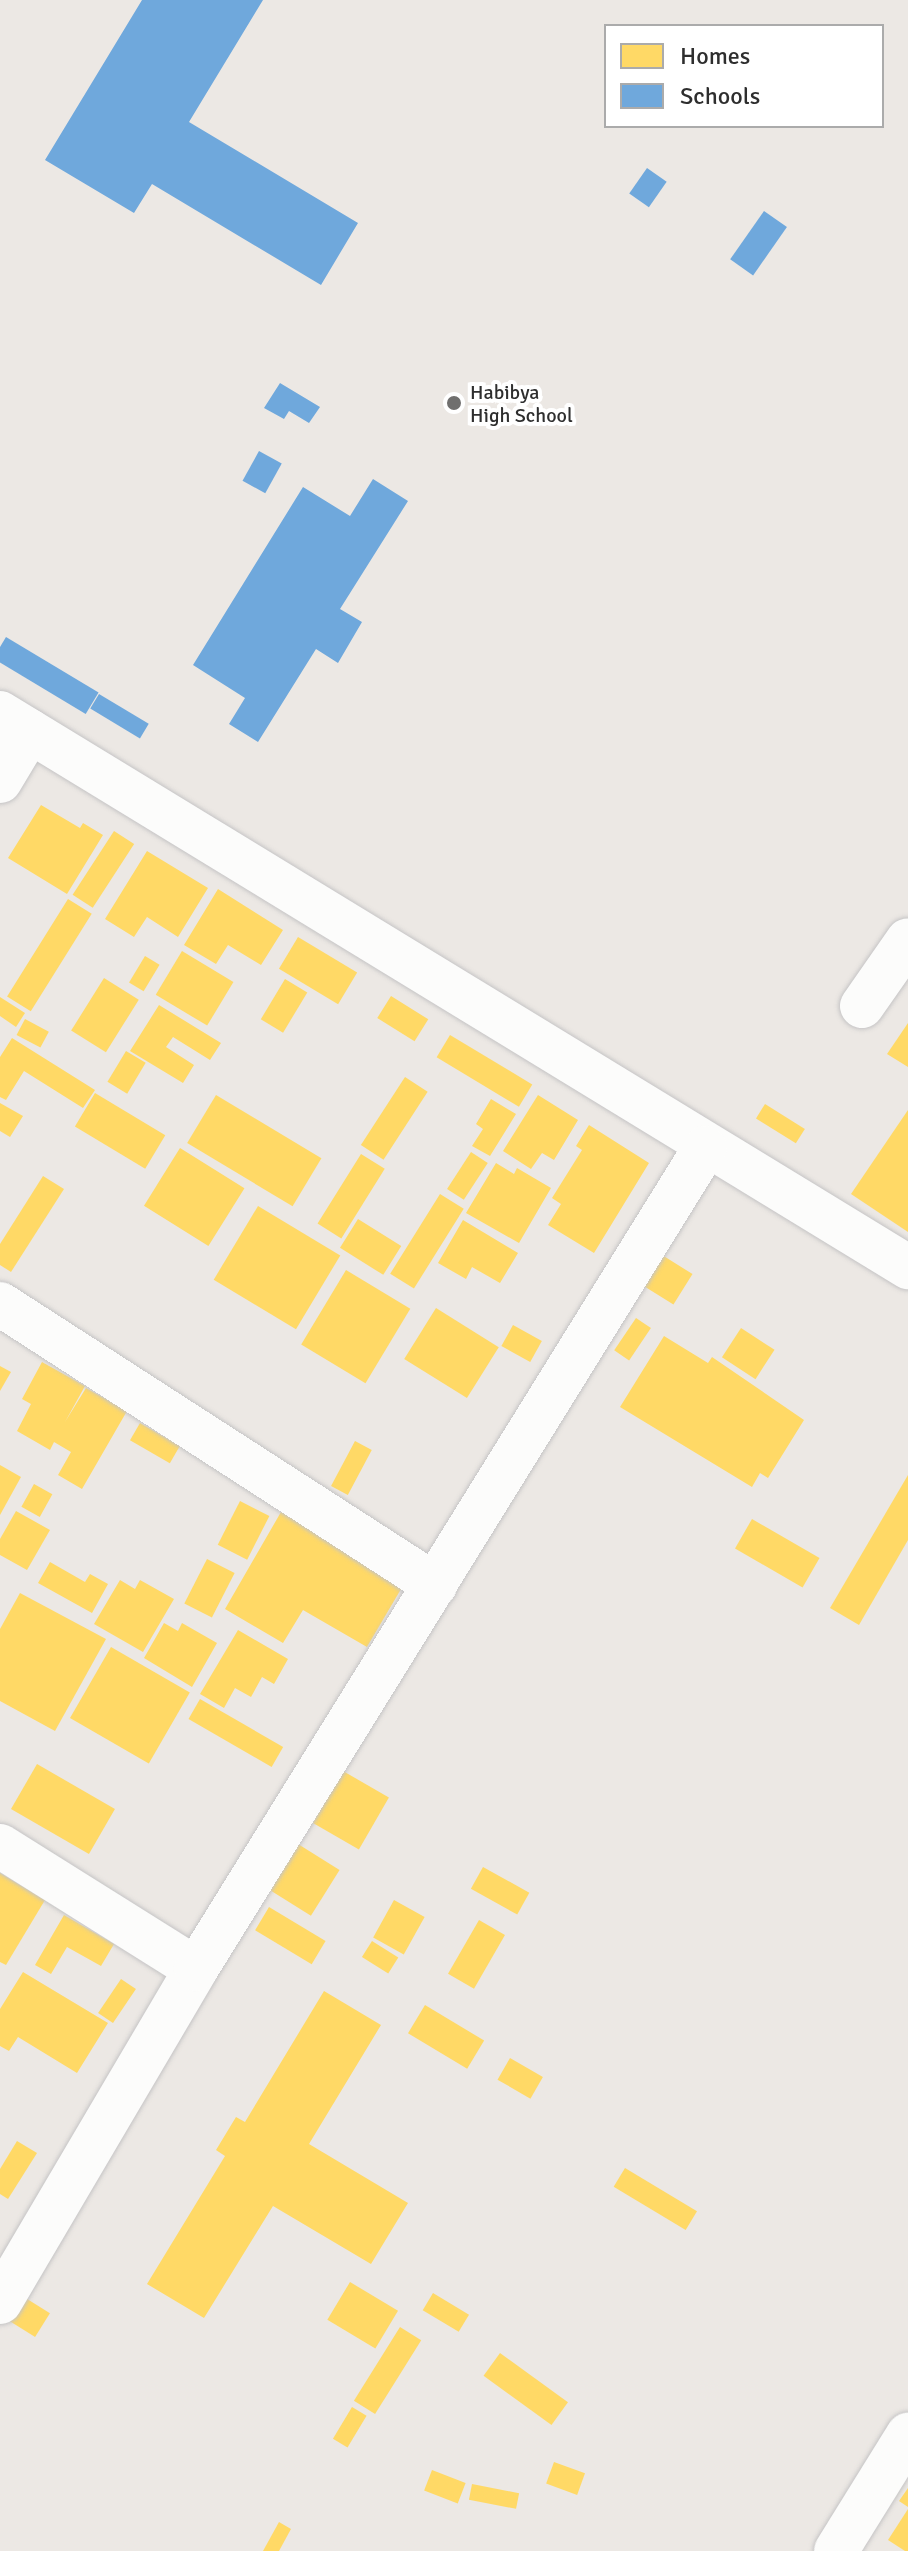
<!DOCTYPE html>
<style>
body{margin:0}
#map{position:relative;width:908px;height:2551px;overflow:hidden;background:#ece8e4;font-family:Signika,sans-serif}
div>[style]{position:absolute}
.homes>*{inset:0;background:#ffd966;transform-origin:0 0}
.schools>*{inset:0;background:#6fa8dc;transform-origin:0 0}
.roads{filter:drop-shadow(0 0 2px #c5c4c5) drop-shadow(0 0 2px #c5c4c5)}
.minor>*{height:44px;margin:-22px;padding:0 22px;transform-origin:22px;border-radius:22px;background:#fcfcfb}
.dots>*{width:22px;height:22px;translate:-50% -50%;box-sizing:border-box;border:4px solid #fff;border-radius:50%}
span{translate:-50% -50%;white-space:nowrap;text-align:center;line-height:1.15;-webkit-text-stroke:8px #fff;paint-order:stroke}
.poi-label{font-size:20px;color:#2e2e2e}
.left{translate:0 -50%;text-align:left}
.legend{position:absolute;left:604px;top:24px;width:280px;height:104px;box-sizing:border-box;background:#fff;border:2px solid #ababab;margin:0;padding:10px 14px;list-style:none;font-size:24px;color:#2e2e2e}
.legend li{display:flex;align-items:center;gap:16px;height:40px}
.legend b{width:40px;border:2px solid #ababab}
</style>
<div id="map">
<div class="homes">
<i style="clip-path:polygon(41px 805px,80px 828px,83px 823px,103px 835px,67px 894px,8px 858px)"></i>
<i style="left:114px;top:831px;width:24px;height:76px;rotate:33deg"></i>
<i style="clip-path:polygon(147px 851px,208px 888px,178px 937px,147px 917px,134px 937px,105px 919px)"></i>
<i style="clip-path:polygon(218px 889px,283px 930px,261px 965px,228px 945px,216px 964px,184px 945px)"></i>
<i style="left:68px;top:899px;width:28px;height:115px;rotate:32deg"></i>
<i style="left:298px;top:937px;width:69px;height:37px;rotate:31deg"></i>
<i style="left:182px;top:951px;width:60px;height:51px;rotate:31deg"></i>
<i style="left:145px;top:956px;width:17px;height:31px;rotate:31deg"></i>
<i style="left:104px;top:978px;width:41px;height:62px;rotate:32deg"></i>
<i style="left:285px;top:979px;width:26px;height:47px;rotate:31deg"></i>
<i style="left:391px;top:996px;width:44px;height:26px;rotate:32deg"></i>
<i style="clip-path:polygon(0 997px,25px 1013px,16px 1027px,0 1016px)"></i>
<i style="clip-path:polygon(159px 1005px,221px 1043px,210px 1060px,173px 1037px,166px 1047px,194px 1065px,183px 1083px,130px 1051px)"></i>
<i style="left:25px;top:1019px;width:27px;height:18px;rotate:28deg"></i>
<i style="clip-path:polygon(908px 1023px,908px 1067px,887px 1054px)"></i>
<i style="left:450px;top:1035px;width:96px;height:26px;rotate:31deg"></i>
<i style="clip-path:polygon(12px 1038px,95px 1090px,83px 1108px,24px 1071px,6px 1100px,0 1097px,0 1057px)"></i>
<i style="left:126px;top:1051px;width:23px;height:36px;rotate:31deg"></i>
<i style="left:405px;top:1077px;width:27px;height:81px;rotate:33deg"></i>
<i style="left:95px;top:1093px;width:82px;height:39px;rotate:31deg"></i>
<i style="left:216px;top:1095px;width:123px;height:56px;rotate:31deg"></i>
<i style="clip-path:polygon(538px 1095px,578px 1120px,554px 1160px,542px 1153px,531px 1169px,503px 1151px)"></i>
<i style="clip-path:polygon(491px 1099px,516px 1114px,490px 1156px,472px 1146px,483px 1129px,476px 1124px)"></i>
<i style="clip-path:polygon(0 1103px,23px 1116px,10px 1137px,0 1131px)"></i>
<i style="left:765px;top:1104px;width:47px;height:17px;rotate:32deg"></i>
<i style="clip-path:polygon(908px 1110px,908px 1232px,851px 1194px)"></i>
<i style="clip-path:polygon(589px 1125px,649px 1163px,594px 1253px,548px 1225px,561px 1204px,552px 1198px,582px 1150px,576px 1146px)"></i>
<i style="left:180px;top:1148px;width:76px;height:68px;rotate:32deg"></i>
<i style="left:471px;top:1152px;width:20px;height:44px;rotate:33deg"></i>
<i style="left:361px;top:1154px;width:28px;height:82px;rotate:32deg"></i>
<i style="clip-path:polygon(496px 1163px,514px 1174px,517px 1168px,551px 1188px,519px 1243px,466px 1213px)"></i>
<i style="clip-path:polygon(43px 1176px,64px 1189px,11px 1272px,0 1265px,0 1244px)"></i>
<i style="left:440px;top:1194px;width:28px;height:94px;rotate:32deg"></i>
<i style="left:258px;top:1206px;width:96px;height:86px;rotate:31deg"></i>
<i style="left:358px;top:1219px;width:51px;height:34px;rotate:32deg"></i>
<i style="clip-path:polygon(463px 1220px,518px 1253px,500px 1283px,472px 1267px,466px 1279px,438px 1263px)"></i>
<i style="left:662px;top:1255px;width:36px;height:36px;rotate:32deg"></i>
<i style="left:346px;top:1270px;width:75px;height:87px;rotate:31deg"></i>
<i style="left:436px;top:1308px;width:74px;height:60px;rotate:32deg"></i>
<i style="left:636px;top:1318px;width:18px;height:39px;rotate:34deg"></i>
<i style="left:513px;top:1325px;width:33px;height:24px;rotate:29deg"></i>
<i style="left:741px;top:1328px;width:40px;height:35px;rotate:33deg"></i>
<i style="clip-path:polygon(664px 1336px,708px 1363px,712px 1357px,804px 1420px,768px 1478px,760px 1473px,752px 1487px,620px 1407px)"></i>
<i style="clip-path:polygon(42px 1362px,85px 1386px,65px 1422px,86px 1388px,127px 1411px,82px 1489px,58px 1475px,71px 1452px,54px 1442px,50px 1450px,17px 1431px,31px 1404px,22px 1399px)"></i>
<i style="clip-path:polygon(0 1366px,11px 1372px,0 1391px)"></i>
<i style="left:140px;top:1423px;width:46px;height:20px;rotate:30deg"></i>
<i style="left:355px;top:1441px;width:19px;height:51px;rotate:28deg"></i>
<i style="clip-path:polygon(0 1465px,21px 1477px,0 1515px)"></i>
<i style="clip-path:polygon(908px 1475px,908px 1540px,859px 1625px,830px 1608px)"></i>
<i style="left:34px;top:1484px;width:21px;height:26px;rotate:29deg"></i>
<i style="left:240px;top:1501px;width:33px;height:49px;rotate:27deg"></i>
<i style="clip-path:polygon(16px 1511px,50px 1530px,27px 1570px,0 1555px,0 1539px)"></i>
<i style="clip-path:polygon(281px 1512px,404px 1584px,367px 1647px,303px 1610px,283px 1643px,225px 1609px)"></i>
<i style="left:752px;top:1519px;width:78px;height:34px;rotate:30deg"></i>
<i style="left:207px;top:1559px;width:31px;height:50px;rotate:27deg"></i>
<i style="clip-path:polygon(50px 1562px,85px 1582px,90px 1574px,108px 1584px,92px 1613px,38px 1583px)"></i>
<i style="clip-path:polygon(120px 1580px,135px 1589px,140px 1580px,174px 1599px,143px 1652px,94px 1624px)"></i>
<i style="clip-path:polygon(20px 1593px,106px 1639px,55px 1731px,0 1701px,0 1629px)"></i>
<i style="clip-path:polygon(164px 1623px,178px 1631px,182px 1623px,217px 1643px,192px 1687px,144px 1658px)"></i>
<i style="clip-path:polygon(238px 1630px,288px 1659px,274px 1684px,262px 1677px,251px 1697px,235px 1688px,224px 1708px,200px 1694px)"></i>
<i style="left:111px;top:1647px;width:91px;height:82px;rotate:30deg"></i>
<i style="left:200px;top:1699px;width:96px;height:23px;rotate:30deg"></i>
<i style="left:37px;top:1764px;width:90px;height:52px;rotate:30deg"></i>
<i style="left:343px;top:1771px;width:53px;height:60px;rotate:30deg"></i>
<i style="left:298px;top:1844px;width:49px;height:54px;rotate:32deg"></i>
<i style="left:483px;top:1867px;width:53px;height:25px;rotate:29deg"></i>
<i style="clip-path:polygon(0 1873px,45px 1900px,6px 1965px,0 1962px)"></i>
<i style="left:394px;top:1900px;width:35px;height:43px;rotate:29deg"></i>
<i style="left:269px;top:1907px;width:66px;height:27px;rotate:31deg"></i>
<i style="clip-path:polygon(64px 1915px,114px 1944px,101px 1966px,67px 1947px,51px 1974px,35px 1965px)"></i>
<i style="left:479px;top:1920px;width:30px;height:62px;rotate:30deg"></i>
<i style="left:372px;top:1941px;width:31px;height:19px;rotate:32deg"></i>
<i style="clip-path:polygon(23px 1972px,108px 2023px,77px 2073px,18px 2037px,9px 2051px,0 2046px,0 2009px)"></i>
<i style="left:121px;top:1979px;width:18px;height:41px;rotate:34deg"></i>
<i style="clip-path:polygon(324px 1991px,381px 2025px,309px 2144px,408px 2203px,371px 2264px,273px 2206px,204px 2318px,147px 2284px,225px 2156px,216px 2150px,236px 2117px,245px 2122px)"></i>
<i style="left:425px;top:2005px;width:69px;height:33px;rotate:31deg"></i>
<i style="left:510px;top:2058px;width:38px;height:25px;rotate:30deg"></i>
<i style="clip-path:polygon(17px 2141px,37px 2153px,8px 2199px,0 2194px,0 2169px)"></i>
<i style="left:625px;top:2168px;width:84px;height:22px;rotate:31deg"></i>
<i style="left:350px;top:2282px;width:56px;height:44px;rotate:31deg"></i>
<i style="left:16px;top:2292px;width:40px;height:28px;rotate:32deg"></i>
<i style="left:433px;top:2293px;width:42px;height:20px;rotate:31deg"></i>
<i style="left:400px;top:2327px;width:25px;height:87px;rotate:32deg"></i>
<i style="left:500px;top:2353px;width:84px;height:28px;rotate:36deg"></i>
<i style="left:352px;top:2407px;width:17px;height:37px;rotate:31deg"></i>
<i style="left:554px;top:2462px;width:33px;height:23px;rotate:20deg"></i>
<i style="left:432px;top:2470px;width:36px;height:22px;rotate:21deg"></i>
<i style="left:472px;top:2484px;width:48px;height:16px;rotate:11deg"></i>
<i style="clip-path:polygon(908px 2488px,908px 2507px,899px 2501px)"></i>
<i style="clip-path:polygon(908px 2509px,908px 2551px,905px 2551px,888px 2540px)"></i>
<i style="clip-path:polygon(279px 2522px,291px 2529px,279px 2551px,263px 2551px)"></i>
</div>
<div class="schools">
<i style="clip-path:polygon(142px 0,263px 0,189px 122px,358px 223px,321px 285px,152px 184px,134px 213px,45px 160px)"></i>
<i style="left:647px;top:168px;width:24px;height:31px;rotate:35deg"></i>
<i style="left:764px;top:211px;width:28px;height:59px;rotate:35deg"></i>
<i style="clip-path:polygon(280px 383px,320px 407px,309px 423px,289px 411px,284px 419px,264px 408px)"></i>
<i style="left:259px;top:451px;width:26px;height:34px;rotate:29deg"></i>
<i style="clip-path:polygon(373px 479px,408px 501px,340px 609px,362px 622px,338px 663px,316px 649px,258px 742px,229px 724px,245px 698px,193px 665px,303px 487px,350px 516px)"></i>
<i style="left:6px;top:637px;width:108px;height:25px;rotate:31deg"></i>
<i style="left:99px;top:694px;width:58px;height:17px;rotate:31deg"></i>
</div>
<div class="roads">
<div class="minor">
<i style="left:0;top:713px;width:1064px;rotate:31.39deg"></i>
<i style="left:0;top:781px;width:58px;rotate:-59deg"></i>
<i style="left:862px;top:1006px;width:80px;rotate:-55.1deg"></i>
<i style="left:0;top:1304px;width:518px;rotate:32.86deg"></i>
<i style="left:0;top:1846px;width:231px;rotate:32.1deg"></i>
<i style="left:0;top:2302px;width:386px;rotate:-59.5deg"></i>
<i style="left:196px;top:1969px;width:966px;rotate:-58.2deg"></i>
<i style="left:836px;top:2551px;width:137px;rotate:-58.2deg"></i>
</div>
</div>
<div class="dots">
<i style="left:454px;top:403px;background:#706f6e"></i>
</div>
<div class="poi-label">
<span class="left" style="left:470px;top:404px">Habibya<br>High School</span>
</div>
<ul class="legend">
<li><b style="height:22px;background:#ffd966"></b>Homes</li>
<li><b style="height:22px;background:#6fa8dc"></b>Schools</li>
</ul>
</div>
